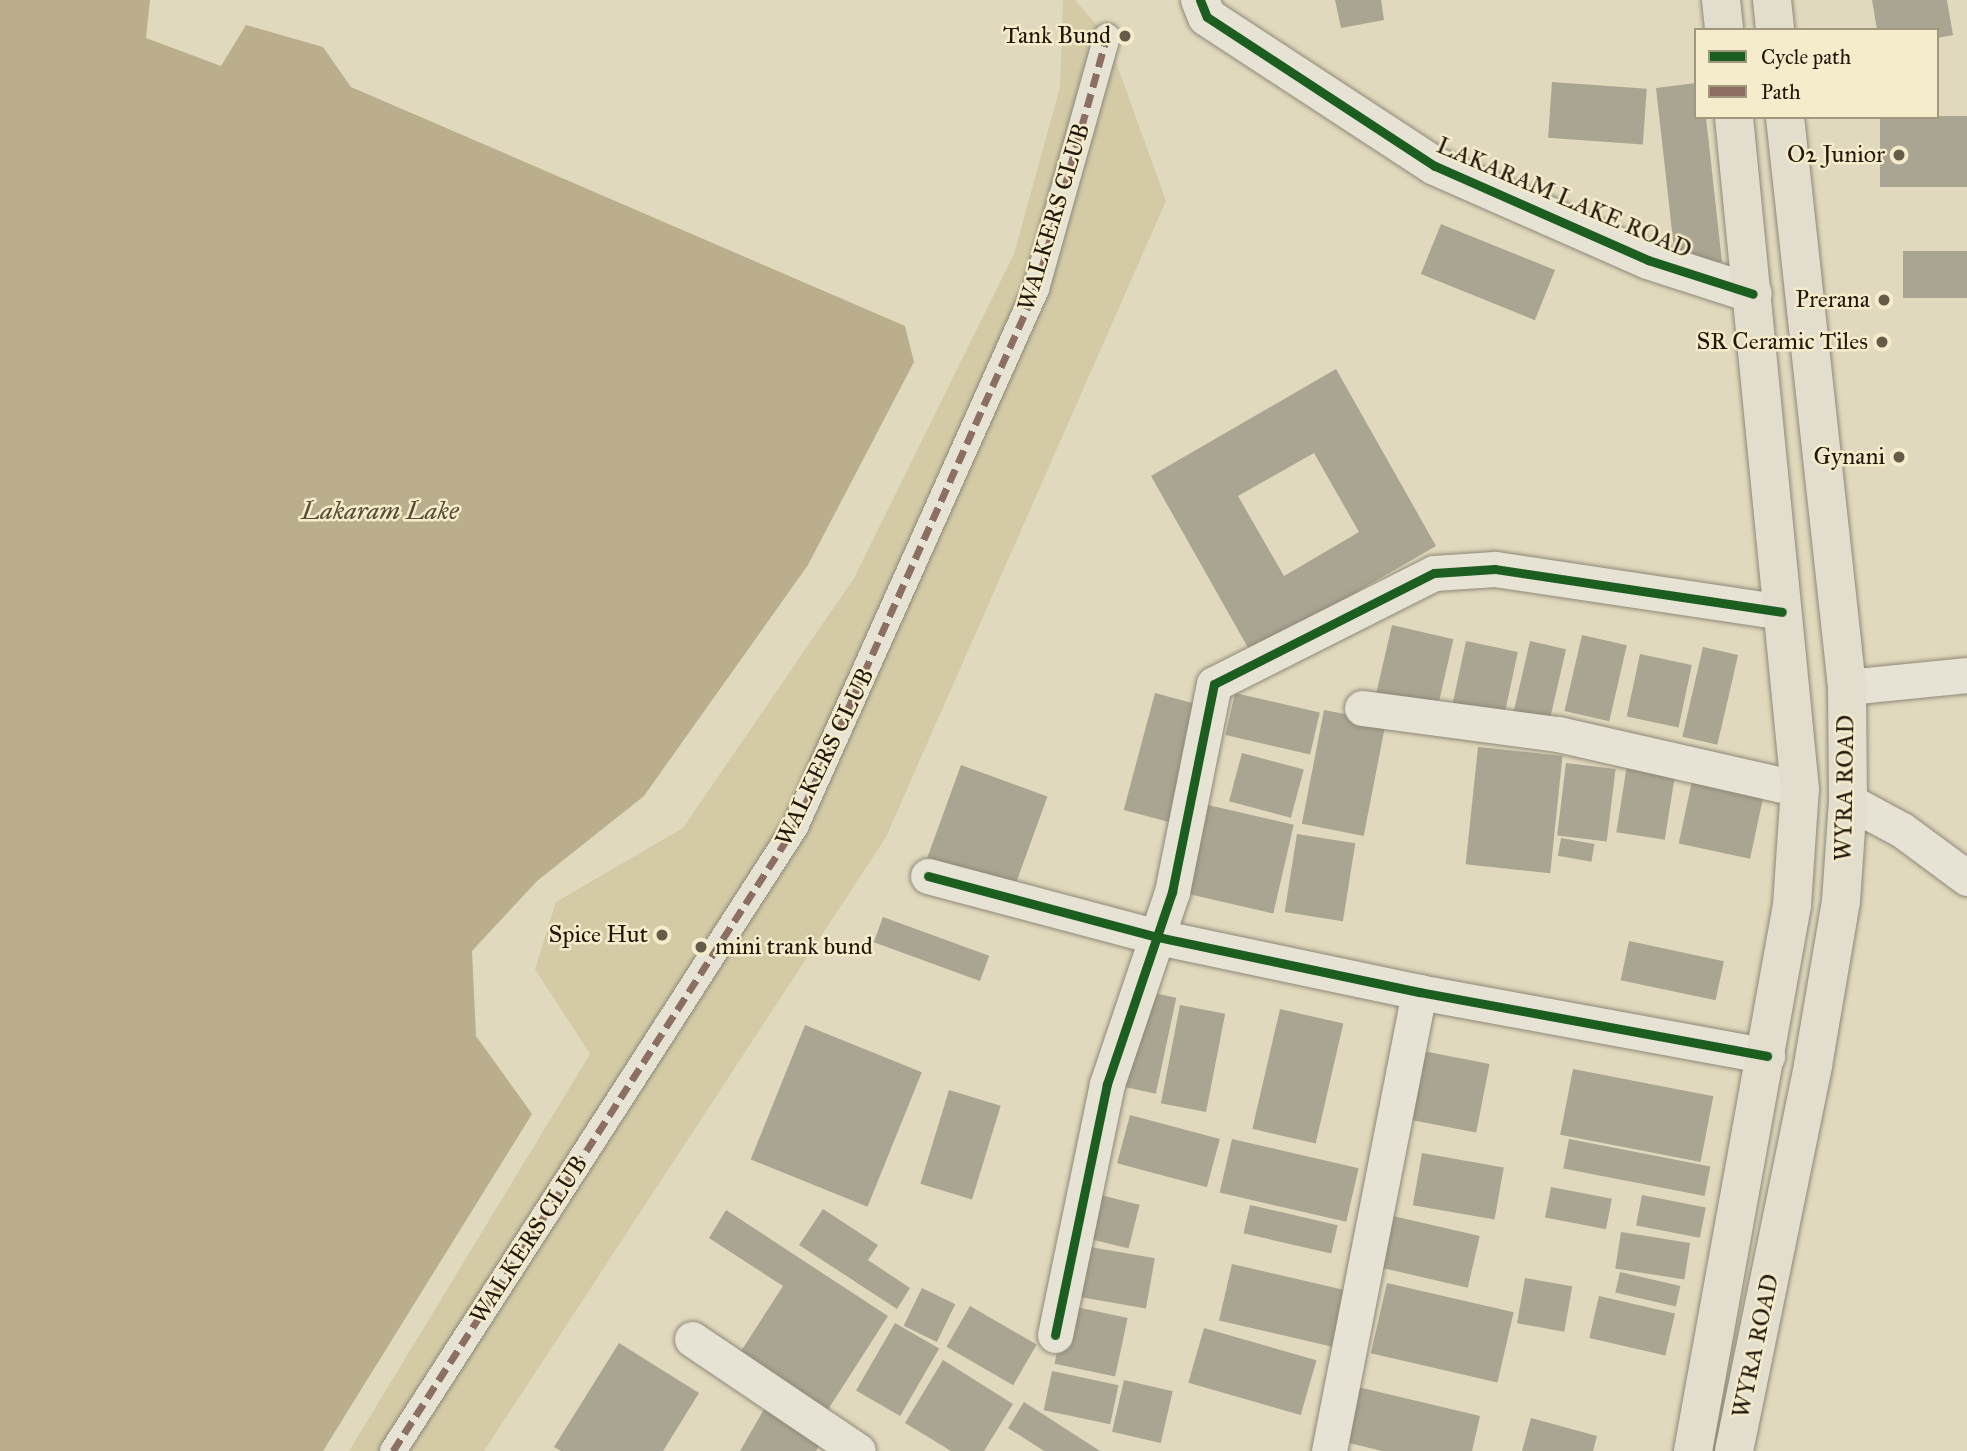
<!DOCTYPE html>
<style>
body{margin:0}
#map{position:relative;width:1967px;height:1451px;overflow:hidden;background:#e0d9bd;font-family:"IM FELL Great Primer",serif}
div>[style]{position:absolute}
.green>*{inset:0;background:#d4cba6}
.water>*{inset:0;background:#baae8c}
.building>*{inset:0;background:#aaa592;transform-origin:0 0}
.roads{filter:drop-shadow(0 0 2px #8e8878) drop-shadow(0 0 2px #8e8878)}
.pedestrian>*{height:26px;margin:-13px;padding:0 13px;transform-origin:13px;border-radius:13px;background:#e6e2d4}
.minor>*{height:35px;margin:-17.5px;padding:0 17.5px;transform-origin:17.5px;border-radius:17.5px;background:#e6e2d4}
.tertiary>*{height:38px;margin:-19px;padding:0 19px;transform-origin:19px;border-radius:19px;background:#e6e2d4}
.primary>*{height:38px;margin:-19px;padding:0 19px;transform-origin:19px;border-radius:19px;background:#e2ddcd}
.quiet>*{height:7px;margin-top:-3.5px;transform-origin:0;background:repeating-linear-gradient(90deg,#8d6e63 0 14px,transparent 0 21px)}
.cycleway>*{height:9px;margin:-4.5px;padding:0 4.5px;transform-origin:4.5px;border-radius:4.5px;background:#1b5e20}
.dots>*{width:19px;height:19px;translate:-50% -50%;box-sizing:border-box;border:4px solid #f4eccb;border-radius:50%}
span{translate:-50% -50%;white-space:nowrap;text-align:center;line-height:1.15;-webkit-text-stroke:5px #f4eccb;paint-order:stroke}
.poi-label{font-size:24px;color:#22170b}
.right{translate:-100% -50%;text-align:right}
.left{translate:0 -50%;text-align:left}
.street-label{font-size:24px;color:#22170b}
.water-label{font-size:26px;color:#584c36;font-style:italic}
.legend{position:absolute;left:1694px;top:28px;width:245px;height:91px;box-sizing:border-box;background:#f4eccb;border:2px solid #a0977e;margin:0;padding:9px 12px;list-style:none;font-size:21px;color:#22170b}
.legend li{display:flex;align-items:center;gap:14px;height:35px}
.legend b{width:35px;border:2px solid #a0977e}
</style>
<div id="map">
<div class="green">
<i style="clip-path:polygon(1063px 0,1075px 0,1107px 37px,1166px 201px,886px 837px,484px 1451px,349px 1451px,590px 1054px,535px 969px,556px 902px,683px 828px,854px 578px,1014px 254px,1060px 87px)"></i>
</div>
<div class="water">
<i style="clip-path:polygon(0 0,150px 0,146px 38px,221px 66px,246px 25px,323px 47px,351px 87px,905px 326px,914px 362px,808px 565px,644px 796px,537px 881px,472px 951px,476px 1036px,532px 1114px,323px 1451px,0 1451px)"></i>
</div>
<div class="building">
<i style="clip-path:polygon(1335px 0,1381px 0,1384px 20px,1341px 28px)"></i>
<i style="clip-path:polygon(1872px 0,1947px 0,1953px 35px,1937px 38px,1937px 30px,1877px 30px)"></i>
<i style="left:1552px;top:82px;width:95px;height:56px;rotate:4deg"></i>
<i style="clip-path:polygon(1696px 83px,1696px 117px,1706px 117px,1722px 262px,1676px 267px,1656px 88px)"></i>
<i style="left:1967px;top:116px;width:71px;height:87px;rotate:90deg"></i>
<i style="left:1441px;top:224px;width:123px;height:54px;rotate:22deg"></i>
<i style="left:1967px;top:251px;width:47px;height:64px;rotate:90deg"></i>
<i style="clip-path:polygon(evenodd,1336px 369px,1436px 546px,1251px 653px,1151px 476px,1336px 369px,1314px 453px,1359px 532px,1284px 576px,1238px 496px,1314px 453px)"></i>
<i style="left:1392px;top:625px;width:63px;height:75px;rotate:13deg"></i>
<i style="left:1582px;top:635px;width:46px;height:78px;rotate:13deg"></i>
<i style="left:1466px;top:641px;width:53px;height:67px;rotate:12deg"></i>
<i style="left:1530px;top:641px;width:37px;height:76px;rotate:13deg"></i>
<i style="left:1703px;top:647px;width:36px;height:92px;rotate:13deg"></i>
<i style="left:1640px;top:654px;width:53px;height:64px;rotate:12deg"></i>
<i style="left:1155px;top:693px;width:47px;height:121px;rotate:15deg"></i>
<i style="left:1235px;top:693px;width:87px;height:43px;rotate:13deg"></i>
<i style="left:1324px;top:710px;width:63px;height:116px;rotate:11deg"></i>
<i style="left:1478px;top:747px;width:85px;height:118px;rotate:6deg"></i>
<i style="left:1242px;top:753px;width:64px;height:50px;rotate:15deg"></i>
<i style="left:1566px;top:763px;width:50px;height:73px;rotate:7deg"></i>
<i style="left:961px;top:765px;width:92px;height:105px;rotate:20deg"></i>
<i style="left:1627px;top:765px;width:49px;height:68px;rotate:9deg"></i>
<i style="left:1692px;top:781px;width:73px;height:64px;rotate:12deg"></i>
<i style="left:1208px;top:805px;width:88px;height:91px;rotate:13deg"></i>
<i style="left:1297px;top:834px;width:59px;height:79px;rotate:9deg"></i>
<i style="left:1561px;top:838px;width:34px;height:18px;rotate:10deg"></i>
<i style="left:883px;top:917px;width:113px;height:27px;rotate:20deg"></i>
<i style="left:1629px;top:941px;width:97px;height:40px;rotate:12deg"></i>
<i style="left:1144px;top:991px;width:33px;height:98px;rotate:12deg"></i>
<i style="left:1180px;top:1005px;width:46px;height:100px;rotate:11deg"></i>
<i style="left:1280px;top:1009px;width:65px;height:123px;rotate:13deg"></i>
<i style="left:805px;top:1025px;width:126px;height:145px;rotate:22deg"></i>
<i style="left:1413px;top:1049px;width:78px;height:70px;rotate:11deg"></i>
<i style="left:1573px;top:1069px;width:143px;height:67px;rotate:11deg"></i>
<i style="left:949px;top:1090px;width:54px;height:98px;rotate:17deg"></i>
<i style="left:1130px;top:1115px;width:93px;height:50px;rotate:15deg"></i>
<i style="left:1232px;top:1139px;width:130px;height:55px;rotate:13deg"></i>
<i style="left:1569px;top:1139px;width:144px;height:30px;rotate:11deg"></i>
<i style="left:1422px;top:1153px;width:83px;height:53px;rotate:10deg"></i>
<i style="left:1551px;top:1187px;width:62px;height:31px;rotate:11deg"></i>
<i style="left:1092px;top:1193px;width:49px;height:45px;rotate:14deg"></i>
<i style="left:1642px;top:1195px;width:65px;height:31px;rotate:11deg"></i>
<i style="left:1250px;top:1205px;width:90px;height:29px;rotate:13deg"></i>
<i style="clip-path:polygon(823px 1209px,878px 1245px,868px 1260px,910px 1288px,897px 1309px,799px 1245px)"></i>
<i style="clip-path:polygon(726px 1210px,888px 1316px,822px 1419px,734px 1362px,783px 1286px,709px 1238px)"></i>
<i style="left:1393px;top:1216px;width:89px;height:53px;rotate:13deg"></i>
<i style="left:1621px;top:1232px;width:70px;height:37px;rotate:9deg"></i>
<i style="left:1079px;top:1245px;width:77px;height:51px;rotate:10deg"></i>
<i style="left:1232px;top:1264px;width:123px;height:58px;rotate:13deg"></i>
<i style="left:1620px;top:1272px;width:62px;height:21px;rotate:13deg"></i>
<i style="left:1525px;top:1278px;width:48px;height:46px;rotate:10deg"></i>
<i style="left:1387px;top:1283px;width:130px;height:72px;rotate:13deg"></i>
<i style="left:922px;top:1288px;width:37px;height:42px;rotate:26deg"></i>
<i style="left:1599px;top:1296px;width:78px;height:43px;rotate:13deg"></i>
<i style="left:1067px;top:1305px;width:62px;height:60px;rotate:12deg"></i>
<i style="left:970px;top:1306px;width:77px;height:47px;rotate:30deg"></i>
<i style="left:895px;top:1323px;width:51px;height:78px;rotate:30deg"></i>
<i style="left:1204px;top:1328px;width:117px;height:57px;rotate:16deg"></i>
<i style="clip-path:polygon(619px 1343px,699px 1393px,663px 1451px,561px 1451px,554px 1447px)"></i>
<i style="clip-path:polygon(943px 1360px,1013px 1404px,984px 1451px,951px 1451px,905px 1423px)"></i>
<i style="left:1052px;top:1371px;width:68px;height:40px;rotate:12deg"></i>
<i style="left:1124px;top:1380px;width:50px;height:53px;rotate:13deg"></i>
<i style="clip-path:polygon(1358px 1387px,1480px 1416px,1472px 1451px,1382px 1451px,1345px 1442px)"></i>
<i style="clip-path:polygon(1024px 1402px,1100px 1451px,1044px 1451px,1008px 1428px)"></i>
<i style="clip-path:polygon(767px 1404px,824px 1437px,816px 1451px,740px 1451px)"></i>
<i style="clip-path:polygon(1531px 1418px,1597px 1436px,1593px 1451px,1522px 1451px)"></i>
</div>
<div class="roads">
<div class="pedestrian">
<i style="left:393px;top:1451px;width:742px;rotate:-57.21deg"></i>
<i style="left:795px;top:827px;width:590px;rotate:-65.87deg"></i>
<i style="left:1036px;top:289px;width:262px;rotate:-74.3deg"></i>
</div>
<div class="minor">
<i style="left:1847px;top:687px;width:121px;rotate:-5.7deg"></i>
<i style="left:1362px;top:708px;width:198px;rotate:7.6deg"></i>
<i style="left:1558px;top:734px;width:248px;rotate:12.8deg"></i>
<i style="left:1848px;top:801px;width:61px;rotate:28.2deg"></i>
<i style="left:1902px;top:830px;width:81px;rotate:36.4deg"></i>
<i style="left:928px;top:876px;width:238px;rotate:14.9deg"></i>
<i style="left:1158px;top:937px;width:267px;rotate:11.9deg"></i>
<i style="left:1419px;top:992px;width:354px;rotate:10.4deg"></i>
<i style="left:1055px;top:1335px;width:256px;rotate:-78.3deg"></i>
<i style="left:1107px;top:1084px;width:203px;rotate:-71.3deg"></i>
<i style="left:1172px;top:892px;width:212px;rotate:-78.6deg"></i>
<i style="left:1214px;top:684px;width:246px;rotate:-26.8deg"></i>
<i style="left:1434px;top:573px;width:61px;rotate:-3.8deg"></i>
<i style="left:1495px;top:569px;width:290px;rotate:8.5deg"></i>
<i style="left:692px;top:1339px;width:200px;rotate:34deg"></i>
<i style="left:1329px;top:1451px;width:468px;rotate:-78.9deg"></i>
</div>
<div class="tertiary">
<i style="left:1200px;top:0;width:18px;rotate:68deg"></i>
<i style="left:1207px;top:17px;width:272px;rotate:33.2deg"></i>
<i style="left:1435px;top:166px;width:233px;rotate:23.8deg"></i>
<i style="left:1648px;top:260px;width:110px;rotate:17.9deg"></i>
</div>
<div class="primary">
<i style="left:1721px;top:0;width:30px;rotate:84deg"></i>
<i style="left:1772px;top:0;width:30px;rotate:84deg"></i>
<i style="left:1693px;top:1451px;width:555px;rotate:-79.72deg"></i>
<i style="left:1792px;top:905px;width:116px;rotate:-86.1deg"></i>
<i style="left:1800px;top:789px;width:675px;rotate:-95.61deg"></i>
<i style="left:1734px;top:1451px;width:394px;rotate:-78.4deg"></i>
<i style="left:1813px;top:1065px;width:166px;rotate:-80.3deg"></i>
<i style="left:1841px;top:901px;width:100px;rotate:-86deg"></i>
<i style="left:1848px;top:801px;width:114px;rotate:-90.5deg"></i>
<i style="left:1847px;top:687px;width:573px;rotate:-96.21deg"></i>
</div>
</div>
<div class="quiet">
<i style="left:393px;top:1451px;width:742px;rotate:-57.21deg"></i>
<i style="left:795px;top:827px;width:590px;rotate:-65.87deg"></i>
<i style="left:1036px;top:289px;width:262px;rotate:-74.3deg"></i>
</div>
<div class="cycleway">
<i style="left:1200px;top:0;width:18px;rotate:68deg"></i>
<i style="left:1207px;top:17px;width:272px;rotate:33.2deg"></i>
<i style="left:1435px;top:166px;width:233px;rotate:23.8deg"></i>
<i style="left:1648px;top:260px;width:110px;rotate:17.9deg"></i>
<i style="left:928px;top:876px;width:238px;rotate:14.9deg"></i>
<i style="left:1158px;top:937px;width:267px;rotate:11.9deg"></i>
<i style="left:1419px;top:992px;width:354px;rotate:10.4deg"></i>
<i style="left:1055px;top:1335px;width:256px;rotate:-78.3deg"></i>
<i style="left:1107px;top:1084px;width:203px;rotate:-71.3deg"></i>
<i style="left:1172px;top:892px;width:212px;rotate:-78.6deg"></i>
<i style="left:1214px;top:684px;width:246px;rotate:-26.8deg"></i>
<i style="left:1434px;top:573px;width:61px;rotate:-3.8deg"></i>
<i style="left:1495px;top:569px;width:290px;rotate:8.5deg"></i>
</div>
<div class="dots">
<i style="left:1125px;top:36px;background:#645b49"></i>
<i style="left:1899px;top:155px;background:#645b49"></i>
<i style="left:1884px;top:300px;background:#645b49"></i>
<i style="left:1882px;top:342px;background:#645b49"></i>
<i style="left:1899px;top:457px;background:#645b49"></i>
<i style="left:662px;top:935px;background:#645b49"></i>
<i style="left:701px;top:947px;background:#645b49"></i>
</div>
<div class="poi-label">
<span class="right" style="left:1111px;top:36px">Tank Bund</span>
<span class="right" style="left:1885px;top:155px">O2 Junior</span>
<span class="right" style="left:1870px;top:300px">Prerana</span>
<span class="right" style="left:1868px;top:342px">SR Ceramic Tiles</span>
<span class="right" style="left:1885px;top:457px">Gynani</span>
<span class="right" style="left:648px;top:935px">Spice Hut</span>
<span class="left" style="left:715px;top:947px">mini trank bund</span>
</div>
<div class="street-label">
<span style="left:1564px;top:198px;rotate:23deg">LAKARAM LAKE ROAD</span>
<span style="left:1054px;top:217px;rotate:-73deg">WALKERS CLUB</span>
<span style="left:825px;top:757px;rotate:-64deg">WALKERS CLUB</span>
<span style="left:1845px;top:788px;rotate:-89deg">WYRA ROAD</span>
<span style="left:529px;top:1240px;rotate:-57deg">WALKERS CLUB</span>
<span style="left:1756px;top:1346px;rotate:-78deg">WYRA ROAD</span>
</div>
<div class="water-label">
<span style="left:380px;top:511px">Lakaram Lake</span>
</div>
<ul class="legend">
<li><b style="height:9px;background:#1b5e20"></b>Cycle path</li>
<li><b style="height:9px;background:#8d6e63"></b>Path</li>
</ul>
</div>
